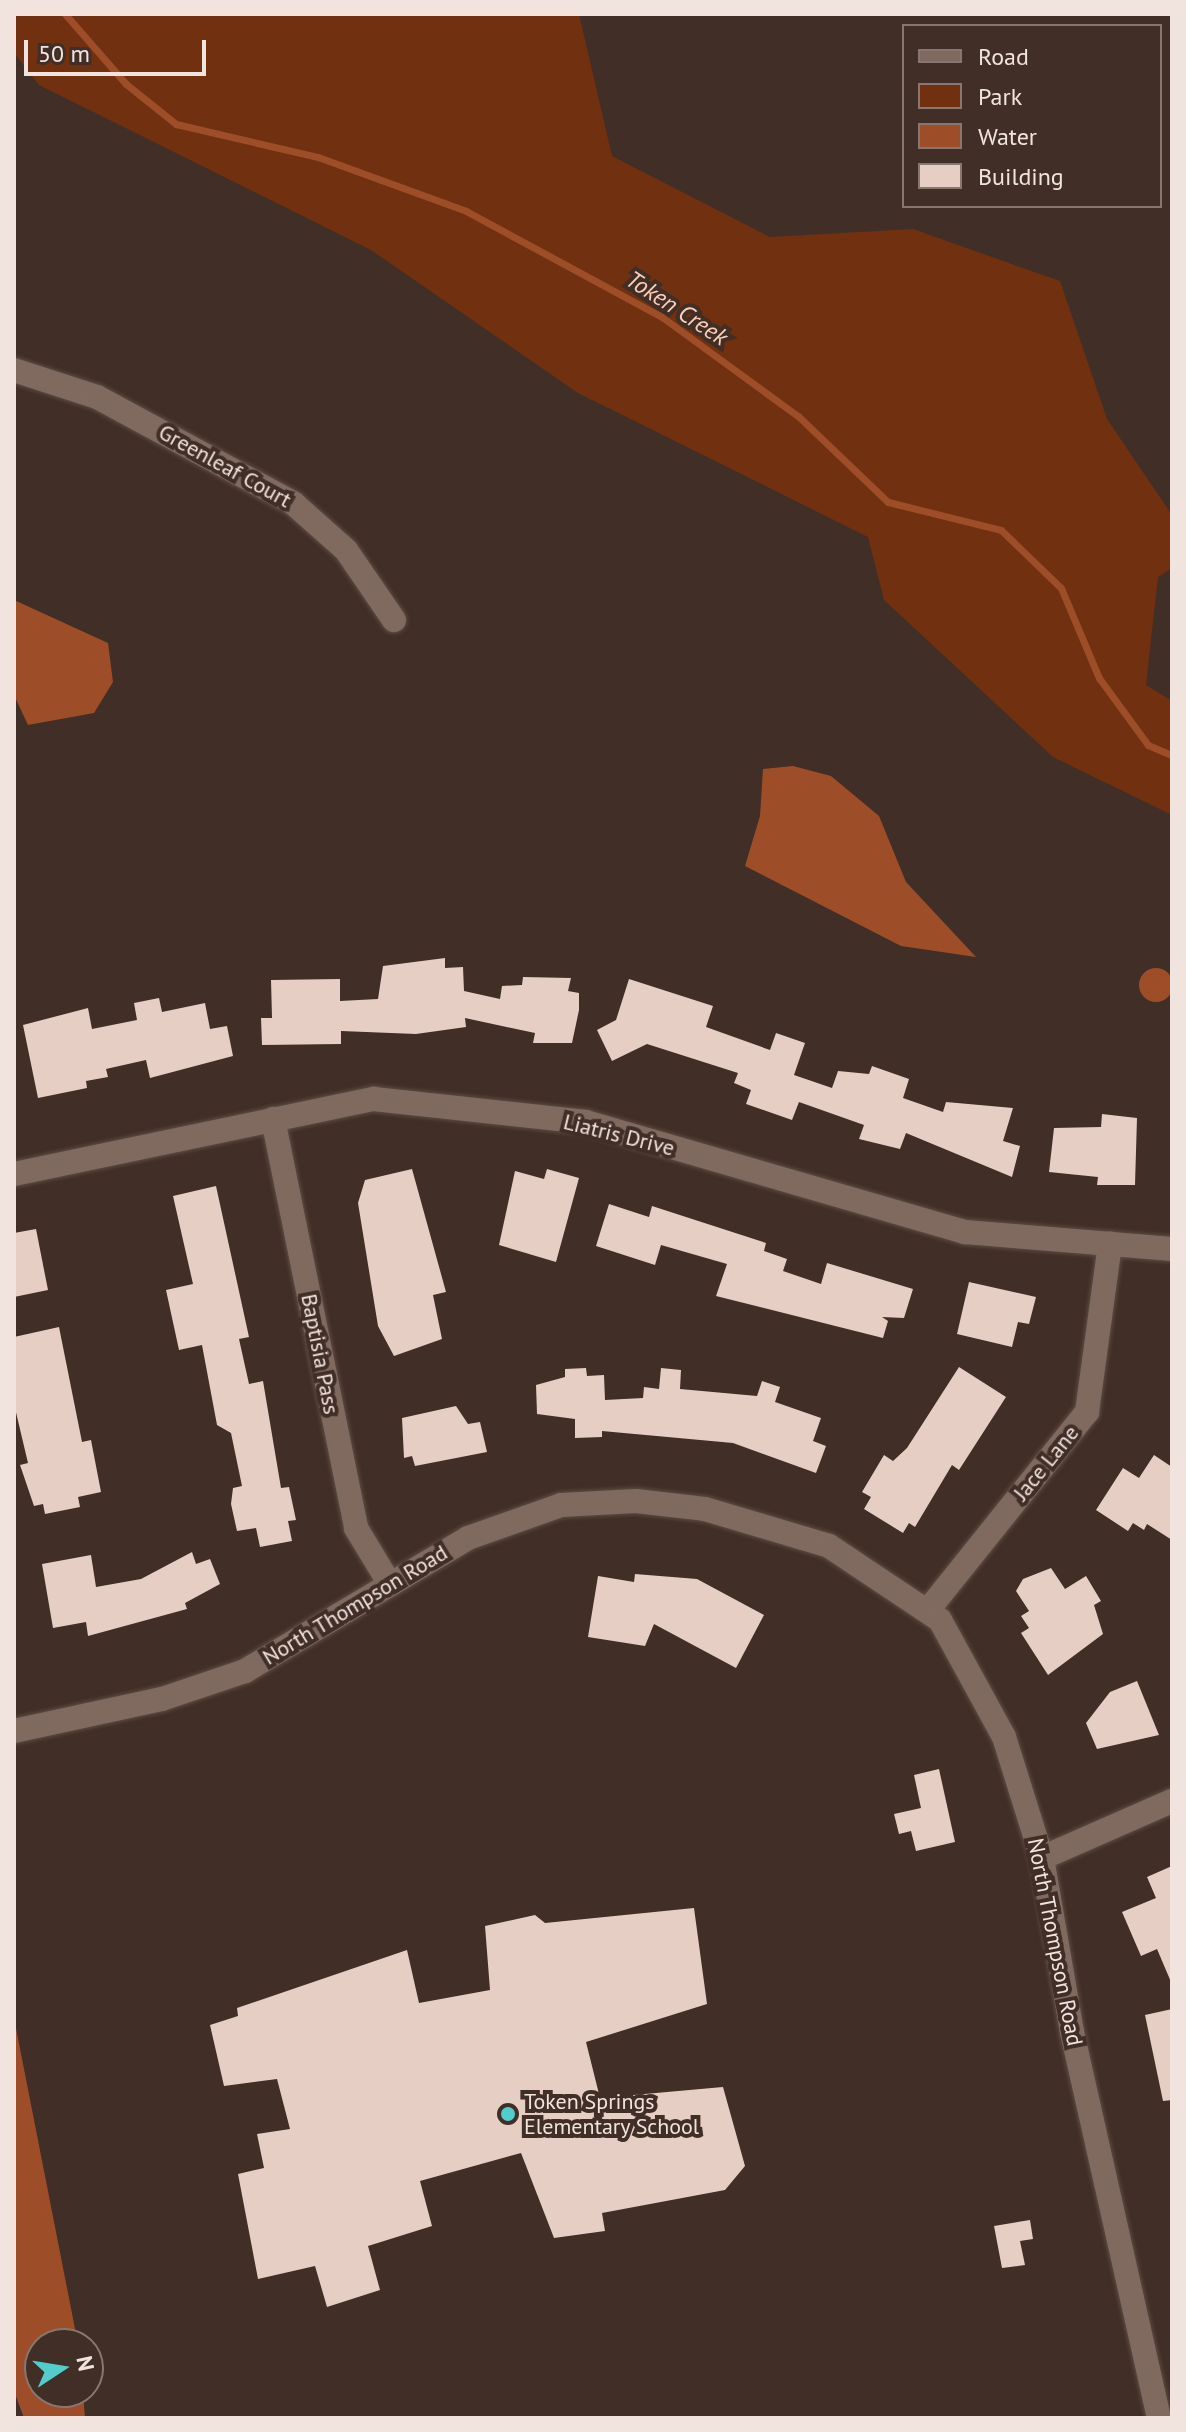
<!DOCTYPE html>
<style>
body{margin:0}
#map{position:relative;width:1186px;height:2432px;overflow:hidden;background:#412e26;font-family:"PT Sans",sans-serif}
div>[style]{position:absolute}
.green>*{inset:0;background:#71300f}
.water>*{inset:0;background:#9d4e28}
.round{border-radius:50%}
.stream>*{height:7px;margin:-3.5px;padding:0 3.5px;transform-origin:3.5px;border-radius:3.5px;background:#9d4e28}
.building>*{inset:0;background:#e7cec4}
.roads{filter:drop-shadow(0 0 2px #5c4c44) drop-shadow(0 0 2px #5c4c44)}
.street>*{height:24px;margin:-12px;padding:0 12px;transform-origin:12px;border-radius:12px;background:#806a60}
.secondary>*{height:24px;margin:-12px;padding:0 12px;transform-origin:12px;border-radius:12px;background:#806a60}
.dots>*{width:22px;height:22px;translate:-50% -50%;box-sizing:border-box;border:4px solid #412e26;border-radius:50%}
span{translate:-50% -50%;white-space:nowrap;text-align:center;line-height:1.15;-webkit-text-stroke:8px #412e26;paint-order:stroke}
.street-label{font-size:22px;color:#f1e4df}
.poi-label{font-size:22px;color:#f1e4df}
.left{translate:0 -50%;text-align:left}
.water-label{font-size:24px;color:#fcceba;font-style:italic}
.frame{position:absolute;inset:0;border:16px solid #f1e4df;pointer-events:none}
.legend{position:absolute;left:902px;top:24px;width:260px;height:184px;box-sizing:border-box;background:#412e26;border:2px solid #877770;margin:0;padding:10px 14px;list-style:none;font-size:24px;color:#f1e4df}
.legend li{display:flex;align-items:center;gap:16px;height:40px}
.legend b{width:40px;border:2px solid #877770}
.north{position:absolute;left:24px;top:2328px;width:80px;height:80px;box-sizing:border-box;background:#412e26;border:2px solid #877770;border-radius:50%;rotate:78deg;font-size:22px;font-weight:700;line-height:32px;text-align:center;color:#f1e4df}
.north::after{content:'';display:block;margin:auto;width:28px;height:36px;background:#52cdcc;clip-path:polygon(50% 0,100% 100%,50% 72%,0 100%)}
.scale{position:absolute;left:24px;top:40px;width:182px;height:36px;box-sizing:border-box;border:4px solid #f1e4df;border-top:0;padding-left:10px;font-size:24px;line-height:28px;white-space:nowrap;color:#f1e4df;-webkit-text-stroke:6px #412e26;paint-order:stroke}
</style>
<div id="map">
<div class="green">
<i style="clip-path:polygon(14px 14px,579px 14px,612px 156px,770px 237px,913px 229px,1060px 281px,1107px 419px,1172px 515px,1172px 568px,1158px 577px,1146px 685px,1172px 701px,1172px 815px,1053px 757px,884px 600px,868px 537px,578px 393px,371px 250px,39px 85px,14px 53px)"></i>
</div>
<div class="water">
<i style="clip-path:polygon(14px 600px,108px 643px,113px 682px,94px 713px,28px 725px,14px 695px)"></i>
<i style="clip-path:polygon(793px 766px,831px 776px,879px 816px,906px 882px,976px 957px,901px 946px,745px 866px,760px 816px,763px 769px)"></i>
<i class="round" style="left:1139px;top:968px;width:34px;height:34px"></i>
<i style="clip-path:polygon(14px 2018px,78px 2344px,40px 2344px,40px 2392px,83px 2392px,85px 2418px,24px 2418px,14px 2391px)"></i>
</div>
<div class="stream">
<i style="left:65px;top:14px;width:93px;rotate:48.9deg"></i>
<i style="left:126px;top:84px;width:64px;rotate:38.7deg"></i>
<i style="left:176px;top:124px;width:146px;rotate:13.1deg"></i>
<i style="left:318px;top:157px;width:158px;rotate:20deg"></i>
<i style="left:466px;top:211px;width:223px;rotate:28.4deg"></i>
<i style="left:662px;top:317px;width:168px;rotate:36.1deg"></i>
<i style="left:798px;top:416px;width:124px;rotate:43.7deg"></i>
<i style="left:888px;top:502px;width:116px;rotate:13.9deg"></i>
<i style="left:1001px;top:530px;width:83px;rotate:44deg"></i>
<i style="left:1061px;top:588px;width:98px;rotate:67.1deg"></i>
<i style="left:1099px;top:678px;width:83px;rotate:53.8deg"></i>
<i style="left:1148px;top:745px;width:26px;rotate:23deg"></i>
</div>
<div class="building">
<i style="clip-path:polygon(445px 958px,445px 968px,463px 967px,464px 991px,500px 999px,502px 986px,522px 985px,523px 977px,571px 978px,568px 991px,579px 993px,579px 1010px,572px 1043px,533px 1043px,535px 1033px,465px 1018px,466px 1027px,416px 1034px,341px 1031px,341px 1044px,262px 1045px,261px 1018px,272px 1018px,271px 980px,340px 979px,340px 1001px,378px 999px,383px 966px)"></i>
<i style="clip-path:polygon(629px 979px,713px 1006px,706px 1027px,770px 1050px,776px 1033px,805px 1043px,794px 1075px,832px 1088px,838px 1071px,869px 1074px,872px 1066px,909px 1079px,903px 1098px,943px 1112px,946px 1102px,1013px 1108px,1003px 1141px,1020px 1146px,1012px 1177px,906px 1133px,900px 1149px,859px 1139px,864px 1125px,799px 1102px,792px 1120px,746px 1104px,751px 1090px,734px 1083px,738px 1073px,647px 1044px,612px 1061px,597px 1030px,616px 1020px)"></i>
<i style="clip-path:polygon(159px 998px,162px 1012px,205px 1003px,210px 1029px,227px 1026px,233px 1056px,150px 1078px,146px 1060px,106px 1069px,108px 1077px,86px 1081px,87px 1088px,38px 1098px,23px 1025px,88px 1008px,92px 1029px,137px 1020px,134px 1003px)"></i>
<i style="clip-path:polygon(1102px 1114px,1137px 1118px,1135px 1185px,1097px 1185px,1098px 1177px,1049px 1172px,1054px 1128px,1101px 1127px)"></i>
<i style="clip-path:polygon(412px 1169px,446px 1292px,433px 1295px,442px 1339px,394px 1356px,378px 1326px,358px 1203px,365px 1180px)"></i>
<i style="clip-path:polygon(547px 1169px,579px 1178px,556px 1262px,499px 1245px,515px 1171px,544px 1179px)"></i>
<i style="clip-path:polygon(216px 1186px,249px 1337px,239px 1339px,249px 1384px,263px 1381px,281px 1488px,289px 1487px,296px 1520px,288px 1521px,292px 1541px,260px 1547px,256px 1528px,237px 1531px,231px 1504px,233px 1488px,242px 1486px,231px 1433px,217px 1425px,202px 1345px,179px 1350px,166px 1290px,193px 1284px,173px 1196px)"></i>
<i style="clip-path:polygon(609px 1204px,649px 1217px,652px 1206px,766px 1243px,764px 1251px,787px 1259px,783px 1271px,821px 1284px,827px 1263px,913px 1289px,904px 1318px,882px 1317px,888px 1321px,883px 1338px,716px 1296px,727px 1264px,661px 1245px,655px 1265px,596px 1246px)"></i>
<i style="clip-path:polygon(36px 1229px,48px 1290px,14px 1297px,14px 1233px)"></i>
<i style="clip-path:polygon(969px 1282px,1036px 1297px,1029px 1324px,1018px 1322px,1012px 1347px,957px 1334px)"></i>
<i style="clip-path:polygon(59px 1327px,82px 1442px,91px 1440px,101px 1492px,78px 1497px,80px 1507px,45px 1514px,43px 1504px,34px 1506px,20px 1465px,28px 1463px,14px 1404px,14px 1337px)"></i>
<i style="clip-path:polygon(959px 1367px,1006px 1397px,959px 1470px,952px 1465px,915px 1527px,909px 1523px,903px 1533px,864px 1509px,871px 1497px,862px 1492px,884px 1455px,893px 1461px,907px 1448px)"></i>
<i style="clip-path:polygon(586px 1368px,587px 1376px,604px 1375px,605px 1400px,643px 1398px,644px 1387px,659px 1389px,661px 1368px,681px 1370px,680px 1389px,757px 1396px,762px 1381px,780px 1387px,775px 1402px,821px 1418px,813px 1441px,826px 1446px,816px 1473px,733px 1443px,602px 1431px,602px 1437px,575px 1438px,575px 1419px,537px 1414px,536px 1385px,565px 1377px,565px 1369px)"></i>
<i style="clip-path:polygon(456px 1406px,468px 1424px,480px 1422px,487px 1452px,415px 1466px,412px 1456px,404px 1458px,402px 1418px)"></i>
<i style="clip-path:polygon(1154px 1455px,1172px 1467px,1172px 1540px,1147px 1524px,1144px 1530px,1133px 1523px,1128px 1531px,1096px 1510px,1123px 1468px,1139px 1478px)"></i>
<i style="clip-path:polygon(192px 1552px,196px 1564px,210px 1559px,220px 1584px,185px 1603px,187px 1609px,88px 1636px,86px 1622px,53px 1628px,42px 1564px,91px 1555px,96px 1587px,141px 1579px)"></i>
<i style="clip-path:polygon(1051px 1568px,1065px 1589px,1086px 1576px,1101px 1601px,1094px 1605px,1103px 1634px,1048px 1675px,1021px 1633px,1029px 1628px,1021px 1616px,1029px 1611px,1016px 1591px,1023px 1579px)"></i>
<i style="clip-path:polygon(635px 1574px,697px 1579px,764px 1615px,736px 1668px,654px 1624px,645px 1646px,588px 1637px,598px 1576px,634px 1582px)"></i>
<i style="clip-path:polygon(1137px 1681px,1159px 1735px,1097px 1749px,1086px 1723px,1110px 1692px)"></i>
<i style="clip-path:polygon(939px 1769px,955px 1842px,916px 1851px,911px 1831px,899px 1834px,894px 1814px,921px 1808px,914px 1775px)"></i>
<i style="clip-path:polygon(1172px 1866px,1172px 1982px,1171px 1982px,1157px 1949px,1141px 1956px,1122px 1912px,1156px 1898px,1147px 1877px)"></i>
<i style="clip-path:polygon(694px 1908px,707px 2004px,586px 2042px,600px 2098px,723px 2087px,745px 2166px,725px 2190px,602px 2213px,605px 2231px,554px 2238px,521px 2153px,420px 2181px,432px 2226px,368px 2246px,380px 2290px,327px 2307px,315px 2266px,258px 2279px,238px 2174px,264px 2168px,257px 2134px,290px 2129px,277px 2079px,224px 2086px,210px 2025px,238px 2016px,237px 2008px,407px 1950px,419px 2003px,490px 1990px,485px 1926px,535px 1915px,545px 1923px)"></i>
<i style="clip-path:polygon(1172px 2009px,1172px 2100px,1163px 2101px,1145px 2015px)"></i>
<i style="clip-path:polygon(1030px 2220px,1033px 2239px,1020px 2241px,1025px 2265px,1002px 2268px,994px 2226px)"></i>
</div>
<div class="roads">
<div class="street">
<i style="left:14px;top:370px;width:87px;rotate:18deg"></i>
<i style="left:97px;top:397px;width:223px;rotate:28.4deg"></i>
<i style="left:293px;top:503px;width:71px;rotate:41.6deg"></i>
<i style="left:346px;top:550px;width:85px;rotate:55.6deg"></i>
<i style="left:273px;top:1119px;width:417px;rotate:78.5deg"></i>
<i style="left:356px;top:1528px;width:62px;rotate:58.9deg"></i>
<i style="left:14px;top:1174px;width:368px;rotate:-11.8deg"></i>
<i style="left:374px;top:1099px;width:213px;rotate:6.2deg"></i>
<i style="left:586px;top:1122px;width:395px;rotate:16.2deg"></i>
<i style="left:965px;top:1232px;width:208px;rotate:4.7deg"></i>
<i style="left:929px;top:1609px;width:253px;rotate:-51.3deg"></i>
<i style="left:1087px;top:1412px;width:170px;rotate:-82.2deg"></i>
<i style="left:1042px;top:1858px;width:142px;rotate:-23.7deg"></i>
</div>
<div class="secondary">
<i style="left:14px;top:1731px;width:151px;rotate:-12.2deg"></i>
<i style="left:162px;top:1699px;width:88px;rotate:-18.6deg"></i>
<i style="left:245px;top:1671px;width:260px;rotate:-30.8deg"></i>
<i style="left:468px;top:1538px;width:99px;rotate:-19.5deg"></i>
<i style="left:561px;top:1505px;width:75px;rotate:-3.1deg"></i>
<i style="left:636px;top:1501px;width:69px;rotate:6.6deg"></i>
<i style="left:705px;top:1509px;width:129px;rotate:16.6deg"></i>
<i style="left:829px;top:1546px;width:133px;rotate:33.7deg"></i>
<i style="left:940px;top:1620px;width:133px;rotate:61.3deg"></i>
<i style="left:1004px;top:1737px;width:127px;rotate:72.6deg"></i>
<i style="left:1042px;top:1858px;width:177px;rotate:80.2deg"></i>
<i style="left:1072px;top:2032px;width:396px;rotate:77.3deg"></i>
</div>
</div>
<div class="dots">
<i style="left:508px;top:2114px;background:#52cdcc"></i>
</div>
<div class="street-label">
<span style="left:225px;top:466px;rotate:29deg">Greenleaf Court</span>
<span style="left:619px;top:1135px;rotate:14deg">Liatris Drive</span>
<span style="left:320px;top:1354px;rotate:79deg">Baptisia Pass</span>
<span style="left:1046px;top:1463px;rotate:-51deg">Jace Lane</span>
<span style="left:355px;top:1605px;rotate:-31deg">North Thompson Road</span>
<span style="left:1055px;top:1942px;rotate:79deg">North Thompson Road</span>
</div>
<div class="poi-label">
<span class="left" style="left:524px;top:2114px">Token Springs<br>Elementary School</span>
</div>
<div class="water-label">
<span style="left:677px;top:308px;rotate:33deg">Token Creek</span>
</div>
<div class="frame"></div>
<ul class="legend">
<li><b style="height:10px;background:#806a60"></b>Road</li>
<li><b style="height:22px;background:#71300f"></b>Park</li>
<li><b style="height:22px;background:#9d4e28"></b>Water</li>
<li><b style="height:22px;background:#e7cec4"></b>Building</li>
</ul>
<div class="north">N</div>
<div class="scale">50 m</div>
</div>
